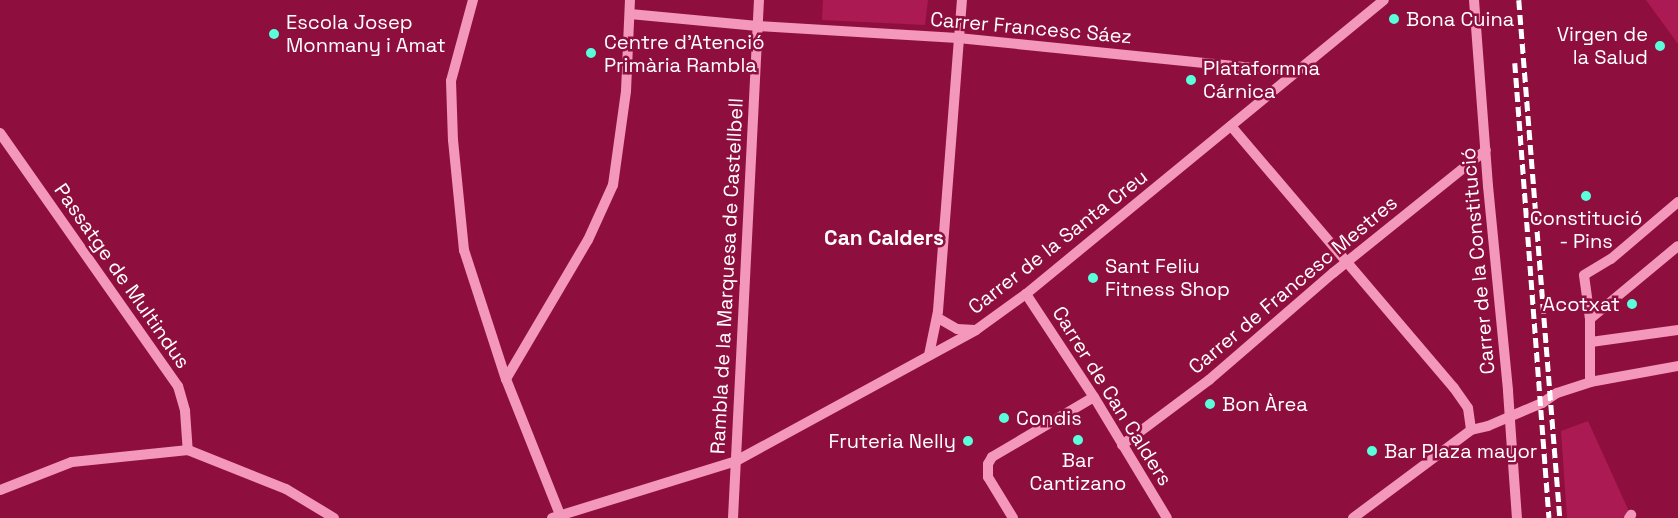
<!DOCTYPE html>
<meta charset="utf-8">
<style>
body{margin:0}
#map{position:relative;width:1678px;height:518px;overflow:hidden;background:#8e0f3e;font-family:"Space Grotesk",sans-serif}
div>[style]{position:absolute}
.green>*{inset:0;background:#ab1a52}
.minor>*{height:10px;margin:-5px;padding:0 5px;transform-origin:5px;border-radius:5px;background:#f397bb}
.rail>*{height:4.5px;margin-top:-2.25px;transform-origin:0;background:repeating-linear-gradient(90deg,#fff 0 10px,transparent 0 14.5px)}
.minor-bridge>*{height:10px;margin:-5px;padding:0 5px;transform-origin:5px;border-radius:5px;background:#f397bb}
.dots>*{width:16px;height:16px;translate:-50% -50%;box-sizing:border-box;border:3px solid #8e0f3e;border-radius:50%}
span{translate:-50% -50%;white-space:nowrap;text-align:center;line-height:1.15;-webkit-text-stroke:5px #8e0f3e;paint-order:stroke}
.poi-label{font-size:20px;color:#fff}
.left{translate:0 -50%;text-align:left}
.right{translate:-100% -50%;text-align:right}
.street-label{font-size:20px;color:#fff}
.neighbourhood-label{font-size:21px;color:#fff;font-weight:700}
</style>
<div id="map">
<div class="green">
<i style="clip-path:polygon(823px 0,928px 0,925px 25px,822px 20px)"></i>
<i style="clip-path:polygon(1646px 0,1678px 0,1678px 44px)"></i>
<i style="clip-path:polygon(1588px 421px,1632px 518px,1567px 518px,1561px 431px)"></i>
</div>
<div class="minor">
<i style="left:473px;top:0;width:84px;rotate:105.2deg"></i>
<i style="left:451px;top:81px;width:59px;rotate:88.1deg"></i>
<i style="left:453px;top:140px;width:111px;rotate:84.3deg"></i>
<i style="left:464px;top:250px;width:136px;rotate:72deg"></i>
<i style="left:506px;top:379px;width:146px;rotate:68.3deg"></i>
<i style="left:1474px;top:0;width:187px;rotate:85.7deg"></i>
<i style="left:1488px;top:186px;width:206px;rotate:84.4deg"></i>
<i style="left:630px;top:14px;width:128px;rotate:5.4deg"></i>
<i style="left:757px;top:26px;width:201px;rotate:3.4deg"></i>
<i style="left:958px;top:38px;width:307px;rotate:5.8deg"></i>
<i style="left:1263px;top:69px;width:37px"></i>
<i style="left:1231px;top:126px;width:344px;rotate:49.6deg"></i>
<i style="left:1454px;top:388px;width:24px;rotate:55deg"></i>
<i style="left:1468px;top:408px;width:22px;rotate:82deg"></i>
<i style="left:0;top:133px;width:309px;rotate:54.9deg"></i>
<i style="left:178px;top:386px;width:26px;rotate:74deg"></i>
<i style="left:185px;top:411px;width:39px;rotate:86deg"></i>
<i style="left:1026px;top:294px;width:123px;rotate:56.6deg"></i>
<i style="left:1094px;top:397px;width:141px;rotate:58.9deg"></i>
<i style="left:938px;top:318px;width:22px;rotate:30deg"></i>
<i style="left:957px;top:329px;width:18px;rotate:3deg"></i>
<i style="left:1590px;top:319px;width:114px;rotate:-39.7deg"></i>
<i style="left:1591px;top:342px;width:88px;rotate:-7.9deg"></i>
<i style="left:929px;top:355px;width:45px;rotate:-78.4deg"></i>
<i style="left:938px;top:311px;width:312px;rotate:-85.6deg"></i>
<i style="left:506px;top:379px;width:161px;rotate:-59.5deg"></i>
<i style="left:588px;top:240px;width:60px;rotate:-65.6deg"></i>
<i style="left:613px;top:185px;width:95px;rotate:-82.1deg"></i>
<i style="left:626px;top:91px;width:91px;rotate:-87.5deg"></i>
<i style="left:1590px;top:382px;width:63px;rotate:-90deg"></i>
<i style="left:1590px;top:319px;width:44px;rotate:-97.8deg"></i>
<i style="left:1584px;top:275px;width:31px;rotate:-31deg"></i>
<i style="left:1611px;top:259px;width:88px;rotate:-40.4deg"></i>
<i style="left:1122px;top:445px;width:109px;rotate:-36.8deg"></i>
<i style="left:1209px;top:380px;width:164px;rotate:-40.8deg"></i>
<i style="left:1333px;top:273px;width:196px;rotate:-38.8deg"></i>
<i style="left:1512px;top:449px;width:69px;rotate:85.9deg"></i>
<i style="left:988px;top:464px;width:8px;rotate:-60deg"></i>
<i style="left:992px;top:457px;width:118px;rotate:-30.5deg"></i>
<i style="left:988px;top:464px;width:13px;rotate:90deg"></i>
<i style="left:988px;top:477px;width:48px;rotate:58.6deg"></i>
<i style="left:0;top:490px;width:77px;rotate:-21.3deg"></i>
<i style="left:72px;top:462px;width:117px;rotate:-5.9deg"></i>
<i style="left:188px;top:450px;width:105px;rotate:21.7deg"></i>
<i style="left:286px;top:489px;width:56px;rotate:31.1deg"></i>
<i style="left:552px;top:518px;width:193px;rotate:-17.2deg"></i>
<i style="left:736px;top:461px;width:273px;rotate:-28.6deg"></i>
<i style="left:976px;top:330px;width:62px;rotate:-35.8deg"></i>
<i style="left:1026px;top:294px;width:463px;rotate:-39.4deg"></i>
<i style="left:733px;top:518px;width:519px;rotate:-87.13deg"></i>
<i style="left:1353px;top:518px;width:147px;rotate:-36.7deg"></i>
<i style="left:1471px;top:430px;width:17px;rotate:-13deg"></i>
<i style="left:1488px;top:426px;width:59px;rotate:-23.1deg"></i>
<i style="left:1542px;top:403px;width:18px;rotate:-34deg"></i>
<i style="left:1557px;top:393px;width:35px;rotate:-18deg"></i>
<i style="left:1590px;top:382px;width:89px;rotate:-10.3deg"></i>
<i style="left:1629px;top:518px;width:4px;rotate:-56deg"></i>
</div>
<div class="rail">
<i style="left:1519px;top:0;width:520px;rotate:85.47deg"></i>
<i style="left:1515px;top:63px;width:456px;rotate:85.7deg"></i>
</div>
<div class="minor-bridge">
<i style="left:1508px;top:391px;width:58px;rotate:86.1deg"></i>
</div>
<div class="dots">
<i style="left:1394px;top:19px;background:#59ffda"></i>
<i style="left:274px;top:34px;background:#59ffda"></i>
<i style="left:1660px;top:46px;background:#59ffda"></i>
<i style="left:591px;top:53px;background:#59ffda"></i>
<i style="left:1191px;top:80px;background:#59ffda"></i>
<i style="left:1586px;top:196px;background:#59ffda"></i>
<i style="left:1093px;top:278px;background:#59ffda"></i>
<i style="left:1632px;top:304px;background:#59ffda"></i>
<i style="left:1210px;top:404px;background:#59ffda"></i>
<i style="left:1004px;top:418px;background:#59ffda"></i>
<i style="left:1078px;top:440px;background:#59ffda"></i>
<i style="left:968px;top:441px;background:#59ffda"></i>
<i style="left:1372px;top:451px;background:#59ffda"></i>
</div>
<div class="poi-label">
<span class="left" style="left:1406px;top:19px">Bona Cuina</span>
<span class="left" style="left:286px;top:34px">Escola Josep<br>Monmany i Amat</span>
<span class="right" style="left:1648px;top:46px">Virgen de<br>la Salud</span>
<span class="left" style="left:604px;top:54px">Centre d'Atenció<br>Primària Rambla</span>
<span class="left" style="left:1203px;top:80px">Plataformna<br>Cárnica</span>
<span style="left:1586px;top:230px">Constitució<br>- Pins</span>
<span class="left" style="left:1105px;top:278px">Sant Feliu<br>Fitness Shop</span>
<span class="right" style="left:1620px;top:304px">Acotxat</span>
<span class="left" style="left:1222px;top:404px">Bon Àrea</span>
<span class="left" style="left:1016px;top:418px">Condis</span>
<span class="right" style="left:956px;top:441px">Fruteria Nelly</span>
<span class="left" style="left:1384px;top:451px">Bar Plaza mayor</span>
<span style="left:1078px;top:472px">Bar<br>Cantizano</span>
</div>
<div class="street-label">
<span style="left:1031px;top:28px;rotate:5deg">Carrer Francesc Sáez</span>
<span style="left:1058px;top:242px;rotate:-38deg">Carrer de la Santa Creu</span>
<span style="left:1478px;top:261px;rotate:-95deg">Carrer de la Constitució</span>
<span style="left:122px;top:276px;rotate:55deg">Passatge de Multindus</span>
<span style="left:727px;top:276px;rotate:-87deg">Rambla de la Marquesa de Castellbell</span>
<span style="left:1293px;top:285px;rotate:-40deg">Carrer de Francesc Mestres</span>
<span style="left:1112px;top:396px;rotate:58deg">Carrer de Can Calders</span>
</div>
<div class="neighbourhood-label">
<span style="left:884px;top:238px">Can Calders</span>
</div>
</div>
